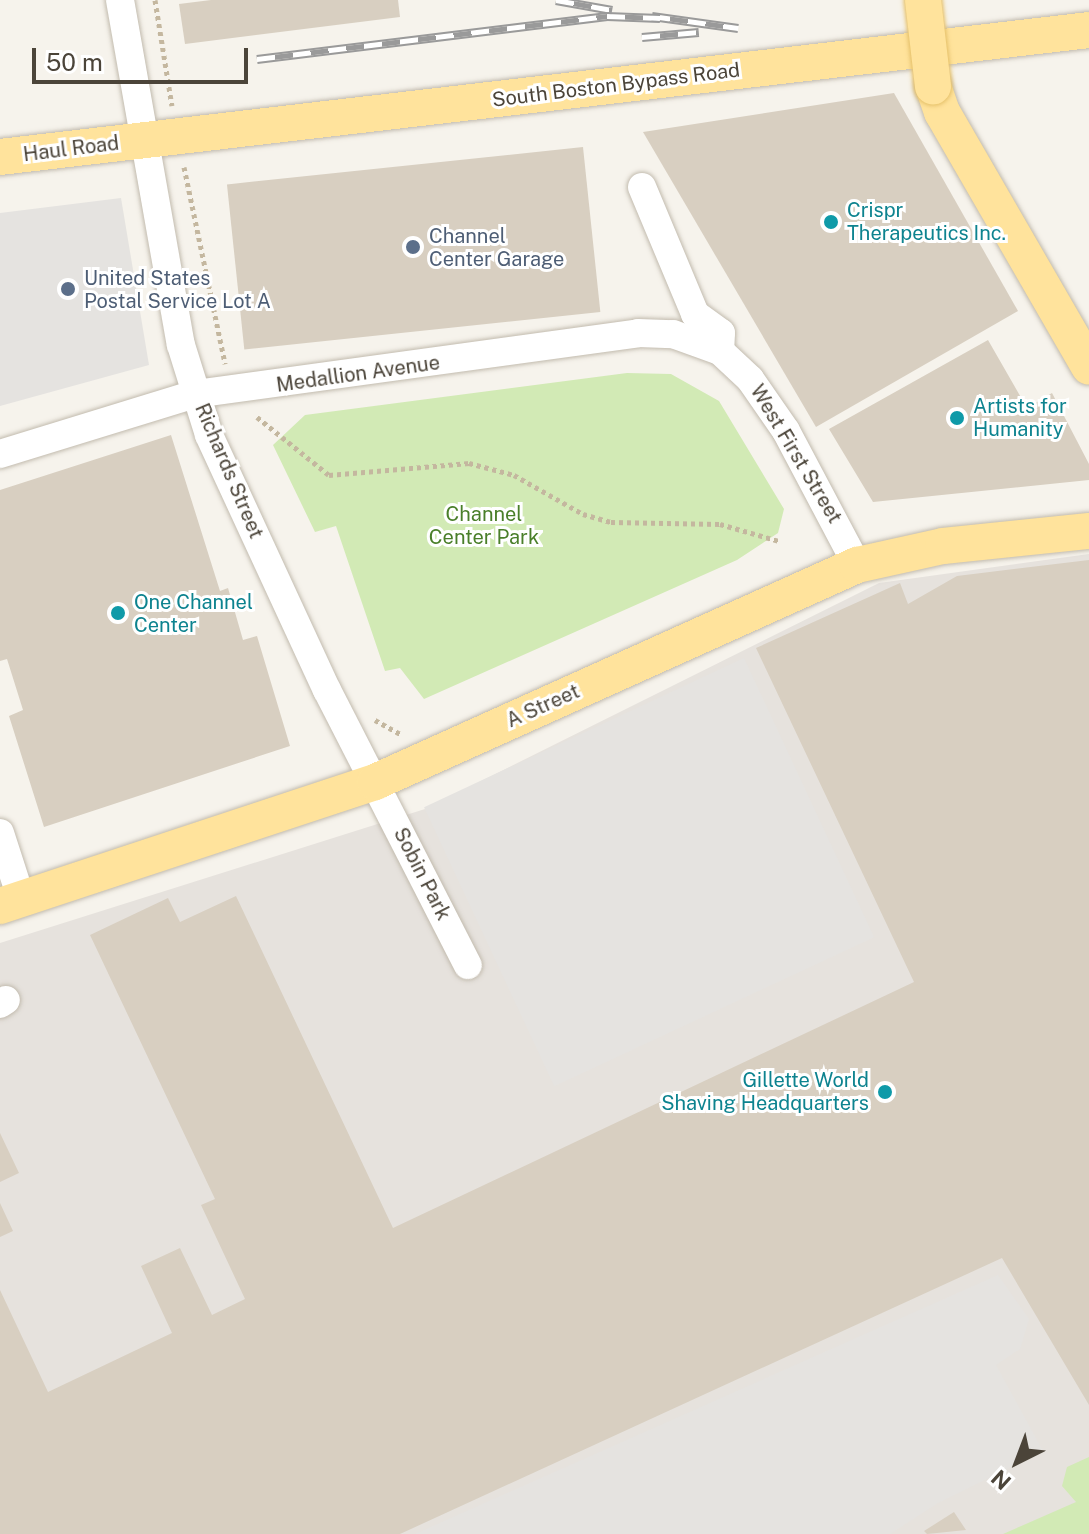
<!DOCTYPE html>
<style>
body{margin:0}
#map{position:relative;width:1089px;height:1534px;overflow:hidden;background:#f6f3ec;font-family:"Public Sans",sans-serif}
div>[style]{position:absolute}
.industrial>*{inset:0;background:#e6e2dd}
.green>*{inset:0;background:#d2eab5}
.parking>*{inset:0;background:#e5e3e0;transform-origin:0 0}
.building>*{inset:0;background:#d8cfc1;transform-origin:0 0}
.path>*{height:5px;margin-top:-2.5px;transform-origin:0;background:repeating-linear-gradient(90deg,#c4b79f 0 4px,transparent 0 8px)}
.roads{filter:drop-shadow(0 0 2px #c2bbae) drop-shadow(0 0 2px #c2bbae)}
.minor>*{height:28px;margin:-14px;padding:0 14px;transform-origin:14px;border-radius:14px;background:#fff}
.major>*{height:36px;margin:-18px;padding:0 18px;transform-origin:18px;border-radius:18px;background:#ffe39c}
.rail>*{height:9px;margin-top:-4.5px;transform-origin:0;background:repeating-linear-gradient(90deg,#fff 0 18px,#9a9a9a 0 36px);box-sizing:border-box;border-block:2px solid #9a9a9a}
.bridges{filter:drop-shadow(0 0 2px #e6c16a) drop-shadow(0 0 2px #e6c16a)}
.major-bridge>*{height:36px;margin:-18px;padding:0 18px;transform-origin:18px;border-radius:18px;background:#ffe39c}
.dots>*{width:22px;height:22px;translate:-50% -50%;box-sizing:border-box;border:4px solid #fff;border-radius:50%}
span{translate:-50% -50%;white-space:nowrap;text-align:center;line-height:1.15;-webkit-text-stroke:6px #fff;paint-order:stroke}
.street-label{font-size:20px;color:#4b4439}
.culture-label{font-size:20px;color:#0d838f}
.left{translate:0 -50%;text-align:left}
.right{translate:-100% -50%;text-align:right}
.service-label{font-size:20px;color:#4e5e75}
.park-label{font-size:20px;color:#4a7f2a}
.north{position:absolute;left:977px;top:1422px;width:80px;height:80px;-webkit-text-stroke:6px #fff;paint-order:stroke;rotate:222deg;font-size:22px;font-weight:700;line-height:32px;text-align:center;color:#4b4439}
.north::after{content:'';display:block;margin:auto;width:28px;height:36px;background:#4b4439;clip-path:polygon(50% 0,100% 100%,50% 72%,0 100%)}
.scale{position:absolute;left:32px;top:48px;width:216px;height:36px;box-sizing:border-box;border:4px solid #4b4439;border-top:0;padding-left:10px;font-size:24px;line-height:28px;white-space:nowrap;color:#4b4439;-webkit-text-stroke:6px #fff;paint-order:stroke}
</style>
<div id="map">
<div class="industrial">
<i style="clip-path:polygon(1089px 554px,1089px 1534px,0 1534px,0 943px,425px 809px,879px 583px)"></i>
</div>
<div class="green">
<i style="clip-path:polygon(627px 373px,671px 374px,719px 401px,784px 509px,778px 533px,737px 560px,424px 699px,400px 668px,385px 671px,336px 526px,315px 532px,273px 445px,305px 415px)"></i>
<i style="clip-path:polygon(1089px 1457px,1089px 1534px,1003px 1534px,1076px 1502px,1062px 1486px,1067px 1467px)"></i>
</div>
<div class="parking">
<i style="clip-path:polygon(121px 198px,149px 365px,0 406px,0 213px)"></i>
<i style="left:744px;top:658px;width:308px;height:353px;rotate:65deg"></i>
<i style="clip-path:polygon(998px 1275px,1029px 1319px,1020px 1349px,996px 1365px,1043px 1451px,938px 1503px,890px 1534px,415px 1534px)"></i>
</div>
<div class="building">
<i style="clip-path:polygon(211px 0,398px 0,400px 17px,185px 44px,179px 4px)"></i>
<i style="clip-path:polygon(894px 93px,1018px 311px,816px 427px,643px 132px)"></i>
<i style="left:583px;top:147px;width:166px;height:358px;rotate:84deg"></i>
<i style="clip-path:polygon(988px 340px,1027px 408px,1052px 393px,1089px 464px,1089px 480px,873px 502px,829px 429px)"></i>
<i style="clip-path:polygon(171px 435px,220px 591px,228px 588px,243px 640px,257px 636px,290px 746px,44px 827px,9px 716px,23px 710px,7px 659px,0 661px,0 490px)"></i>
<i style="clip-path:polygon(1089px 560px,1089px 1405px,1002px 1258px,400px 1534px,0 1534px,0 1290px,48px 1392px,172px 1333px,141px 1266px,180px 1248px,212px 1315px,245px 1299px,201px 1205px,215px 1199px,90px 935px,168px 898px,180px 922px,236px 896px,393px 1228px,914px 982px,756px 648px,900px 583px,908px 604px,957px 576px)"></i>
<i style="clip-path:polygon(0 1133px,19px 1173px,0 1182px)"></i>
<i style="clip-path:polygon(0 1203px,13px 1231px,0 1237px)"></i>
<i style="clip-path:polygon(954px 1512px,966px 1530px,927px 1534px,924px 1531px)"></i>
</div>
<div class="path">
<i style="left:155px;top:0;width:107px;rotate:80.9deg"></i>
<i style="left:184px;top:167px;width:201px;rotate:78.2deg"></i>
<i style="left:257px;top:417px;width:92px;rotate:38.9deg"></i>
<i style="left:329px;top:475px;width:141px;rotate:-4.9deg"></i>
<i style="left:469px;top:463px;width:47px;rotate:14.9deg"></i>
<i style="left:514px;top:475px;width:79px;rotate:29.5deg"></i>
<i style="left:583px;top:514px;width:29px;rotate:16deg"></i>
<i style="left:611px;top:522px;width:109px;rotate:1.1deg"></i>
<i style="left:720px;top:524px;width:61px;rotate:16.1deg"></i>
<i style="left:375px;top:720px;width:31px;rotate:29deg"></i>
</div>
<div class="roads">
<div class="minor">
<i style="left:120px;top:0;width:350px;rotate:80deg"></i>
<i style="left:181px;top:345px;width:94px;rotate:72.7deg"></i>
<i style="left:209px;top:435px;width:281px;rotate:65.2deg"></i>
<i style="left:327px;top:690px;width:309px;rotate:62.9deg"></i>
<i style="left:642px;top:187px;width:138px;rotate:67.3deg"></i>
<i style="left:695px;top:314px;width:32px;rotate:36deg"></i>
<i style="left:721px;top:333px;width:18px;rotate:93deg"></i>
<i style="left:0;top:454px;width:204px;rotate:-17.1deg"></i>
<i style="left:195px;top:394px;width:447px;rotate:-7.8deg"></i>
<i style="left:638px;top:333px;width:35px;rotate:2deg"></i>
<i style="left:673px;top:334px;width:50px;rotate:19.9deg"></i>
<i style="left:720px;top:351px;width:41px;rotate:43deg"></i>
<i style="left:750px;top:379px;width:63px;rotate:55.3deg"></i>
<i style="left:786px;top:431px;width:152px;rotate:62.1deg"></i>
<i style="left:0;top:833px;width:68px;rotate:72.1deg"></i>
<i style="left:0;top:1004px;width:7px;rotate:-34deg"></i>
</div>
<div class="major">
<i style="left:933px;top:86px;width:28px;rotate:71deg"></i>
<i style="left:942px;top:112px;width:294px;rotate:60deg"></i>
<i style="left:0;top:157px;width:1096px;rotate:-6.65deg"></i>
<i style="left:0;top:906px;width:395px;rotate:-18.3deg"></i>
<i style="left:375px;top:782px;width:529px;rotate:-24.24deg"></i>
<i style="left:857px;top:565px;width:88px;rotate:-12.5deg"></i>
<i style="left:943px;top:546px;width:147px;rotate:-5.9deg"></i>
</div>
</div>
<div class="rail">
<i style="left:556px;top:0;width:57px;rotate:10.1deg"></i>
<i style="left:652px;top:16px;width:87px;rotate:7.9deg"></i>
<i style="left:642px;top:37px;width:57px;rotate:-5deg"></i>
<i style="left:257px;top:59px;width:353px;rotate:-7deg"></i>
<i style="left:607px;top:16px;width:53px;rotate:2.2deg"></i>
</div>
<div class="bridges">
<div class="major-bridge">
<i style="left:923px;top:0;width:87px;rotate:83.4deg"></i>
</div>
</div>
<div class="dots">
<i style="left:831px;top:222px;background:#0f9aa8"></i>
<i style="left:413px;top:247px;background:#5c6f8a"></i>
<i style="left:68px;top:289px;background:#5c6f8a"></i>
<i style="left:957px;top:418px;background:#0f9aa8"></i>
<i style="left:118px;top:613px;background:#0f9aa8"></i>
<i style="left:885px;top:1092px;background:#0f9aa8"></i>
</div>
<div class="street-label">
<span style="left:616px;top:85px;rotate:-7deg">South Boston Bypass Road</span>
<span style="left:71px;top:149px;rotate:-7deg">Haul Road</span>
<span style="left:358px;top:374px;rotate:-8deg">Medallion Avenue</span>
<span style="left:796px;top:454px;rotate:59deg">West First Street</span>
<span style="left:229px;top:471px;rotate:67deg">Richards Street</span>
<span style="left:543px;top:706px;rotate:-24deg">A Street</span>
<span style="left:422px;top:874px;rotate:63deg">Sobin Park</span>
</div>
<div class="culture-label">
<span class="left" style="left:847px;top:222px">Crispr<br>Therapeutics Inc.</span>
<span class="left" style="left:973px;top:418px">Artists for<br>Humanity</span>
<span class="left" style="left:134px;top:614px">One Channel<br>Center</span>
<span class="right" style="left:869px;top:1092px">Gillette World<br>Shaving Headquarters</span>
</div>
<div class="service-label">
<span class="left" style="left:429px;top:248px">Channel<br>Center Garage</span>
<span class="left" style="left:84px;top:290px">United States<br>Postal Service Lot A</span>
</div>
<div class="park-label">
<span style="left:484px;top:526px">Channel<br>Center Park</span>
</div>
<div class="north">N</div>
<div class="scale">50 m</div>
</div>
